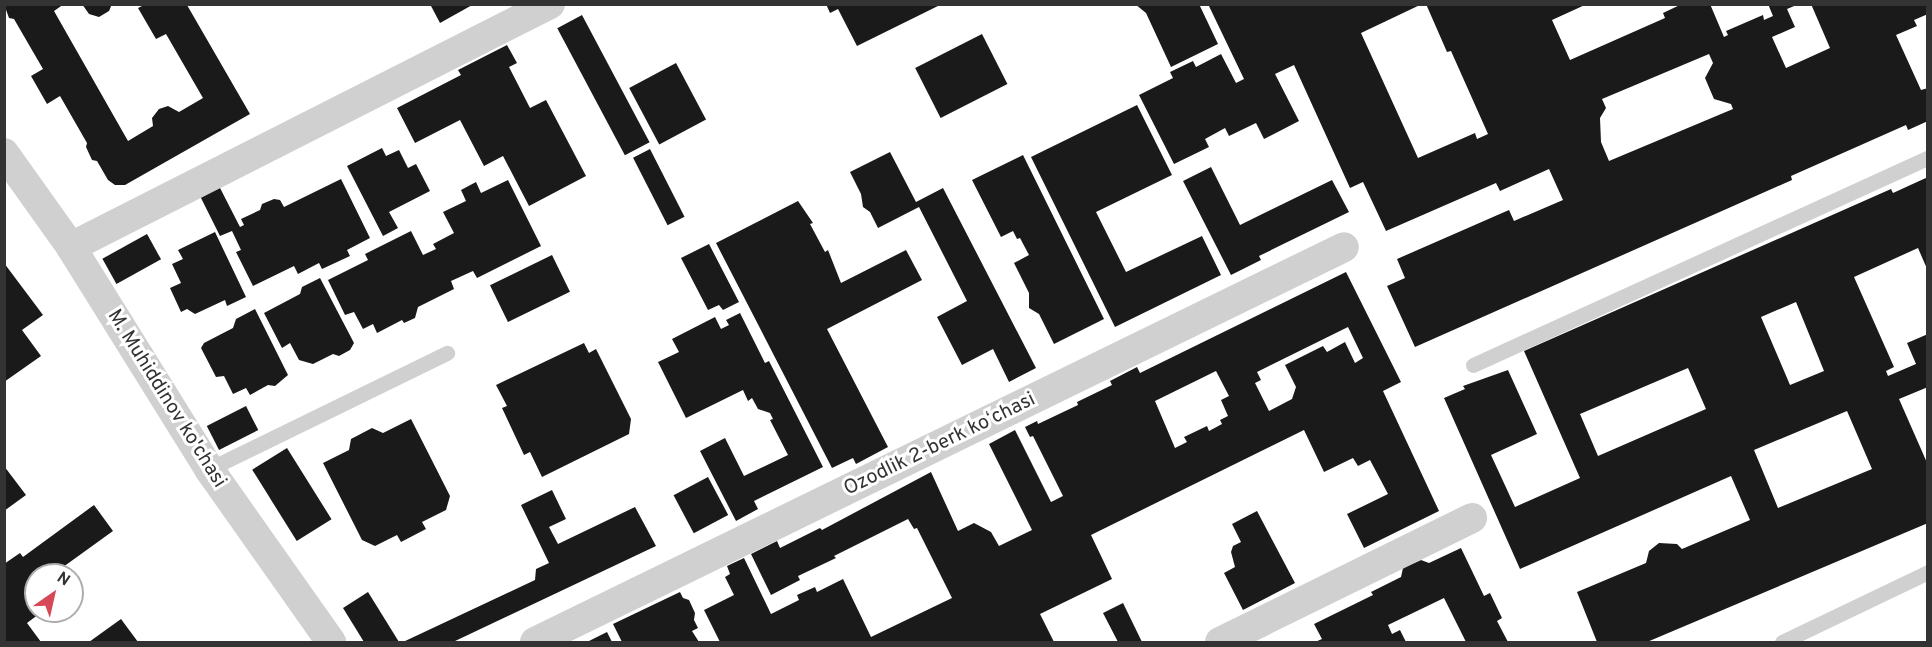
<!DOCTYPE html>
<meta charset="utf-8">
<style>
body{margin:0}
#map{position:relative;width:1932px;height:647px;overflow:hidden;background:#fff;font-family:Overpass,sans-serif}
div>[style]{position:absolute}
.building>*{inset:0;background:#1a1a1a;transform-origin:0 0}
.lane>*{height:15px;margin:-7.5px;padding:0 7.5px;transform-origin:7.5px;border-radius:7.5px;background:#d0d0d0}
.street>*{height:30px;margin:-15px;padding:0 15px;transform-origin:15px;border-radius:15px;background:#d0d0d0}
span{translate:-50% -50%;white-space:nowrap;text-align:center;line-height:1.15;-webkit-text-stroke:6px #fff;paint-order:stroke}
.street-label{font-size:20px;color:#333}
.frame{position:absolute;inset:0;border:6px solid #333;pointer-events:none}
.north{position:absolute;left:24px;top:563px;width:60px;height:60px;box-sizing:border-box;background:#fff;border:2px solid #adadad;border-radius:50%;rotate:34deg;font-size:16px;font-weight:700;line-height:24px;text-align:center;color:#333}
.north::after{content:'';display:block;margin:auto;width:21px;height:27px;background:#d74856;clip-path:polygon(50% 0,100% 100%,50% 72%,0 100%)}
</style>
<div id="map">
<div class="building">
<i style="clip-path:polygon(4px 4px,64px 4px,54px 11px,128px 141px,153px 126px,152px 118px,159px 109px,168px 106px,179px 112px,203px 98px,166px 34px,156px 39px,138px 8px,144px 5px,187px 5px,250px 114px,125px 185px,115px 185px,108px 180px,97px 161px,92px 160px,86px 147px,87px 143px,60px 96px,47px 104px,31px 76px,43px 69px,14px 19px,9px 18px)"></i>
<i style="clip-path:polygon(82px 4px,112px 4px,109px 11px,99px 17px,89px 14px)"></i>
<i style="clip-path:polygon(430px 4px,474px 4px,440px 23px)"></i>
<i style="clip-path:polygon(826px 4px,942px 4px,857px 46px,838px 9px,830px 13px)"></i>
<i style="clip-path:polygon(1135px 4px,1199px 4px,1218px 44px,1171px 67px,1146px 13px)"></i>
<i style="clip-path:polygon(evenodd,1208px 4px,1422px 4px,1361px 33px,1418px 158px,1475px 133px,1477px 139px,1488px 134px,1451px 51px,1447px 52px,1426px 4px,1587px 4px,1552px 20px,1570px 60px,1665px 18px,1663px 13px,1682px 4px,1710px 4px,1724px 37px,1728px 35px,1726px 31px,1763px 15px,1764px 20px,1773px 16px,1768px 4px,1799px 4px,1787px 9px,1795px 27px,1772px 37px,1786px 68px,1830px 48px,1811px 4px,1928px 4px,1928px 14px,1914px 20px,1917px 26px,1896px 35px,1921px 90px,1928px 88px,1928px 121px,1908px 130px,1906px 125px,1791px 176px,1792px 180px,1415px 347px,1387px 286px,1405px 278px,1397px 259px,1509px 210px,1514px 221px,1563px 200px,1549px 169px,1500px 191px,1496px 183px,1386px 231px,1363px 182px,1350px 188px,1294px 65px,1275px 74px,1299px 121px,1264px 139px,1256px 123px,1229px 136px,1225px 128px,1205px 139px,1209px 147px,1174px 164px,1139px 95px,1173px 78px,1170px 72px,1193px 61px,1196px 67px,1221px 54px,1236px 83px,1244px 79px,1208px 4px,1709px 54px,1713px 63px,1705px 78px,1714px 99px,1731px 104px,1733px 109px,1609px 161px,1601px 142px,1600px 118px,1606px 108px,1602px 99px,1709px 54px)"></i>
<i style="left:582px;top:15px;width:144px;height:28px;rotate:62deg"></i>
<i style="left:982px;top:34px;width:56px;height:75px;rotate:63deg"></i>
<i style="clip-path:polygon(507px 45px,517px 63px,509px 67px,530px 108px,546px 100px,586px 176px,529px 206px,503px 156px,484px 166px,460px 120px,415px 143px,397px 108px,461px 75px,458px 70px)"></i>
<i style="left:676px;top:63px;width:64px;height:53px;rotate:62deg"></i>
<i style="clip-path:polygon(1137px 105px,1172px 175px,1096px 212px,1126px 272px,1202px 236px,1221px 275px,1115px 327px,1031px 157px)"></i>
<i style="clip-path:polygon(382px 148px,386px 156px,399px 150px,408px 168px,416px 164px,430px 191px,389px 212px,398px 228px,383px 236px,347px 166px)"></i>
<i style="left:650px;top:149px;width:76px;height:19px;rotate:63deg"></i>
<i style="clip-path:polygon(890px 152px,916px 202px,943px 188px,1036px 368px,1009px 382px,993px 349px,962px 365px,937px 317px,967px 301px,919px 207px,878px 228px,870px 212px,863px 207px,861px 194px,850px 172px)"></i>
<i style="clip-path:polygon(1023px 155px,1104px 319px,1054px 344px,1039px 314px,1029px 308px,1029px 293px,1014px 263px,1029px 255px,1020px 238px,1017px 239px,1013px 231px,1001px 237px,972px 180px)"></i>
<i style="clip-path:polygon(1211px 167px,1240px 225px,1332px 180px,1349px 212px,1259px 256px,1261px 260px,1231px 275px,1183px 181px)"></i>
<i style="clip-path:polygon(evenodd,1928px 177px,1928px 271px,1918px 248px,1854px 277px,1894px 367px,1886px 371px,1888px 376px,1916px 364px,1907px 343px,1928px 334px,1928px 387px,1899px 399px,1928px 465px,1928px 523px,1647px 642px,1597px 642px,1577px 592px,1646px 563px,1649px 551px,1659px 543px,1677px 544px,1682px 549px,1750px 520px,1731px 476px,1520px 569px,1444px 398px,1465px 389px,1463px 386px,1508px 370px,1537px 434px,1491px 455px,1515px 507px,1580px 478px,1524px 351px,1891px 189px,1893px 193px,1928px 177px,1796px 302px,1824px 371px,1790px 385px,1761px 317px,1796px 302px,1928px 177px,1688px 368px,1706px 409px,1598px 456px,1580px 414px,1688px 368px,1928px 177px,1847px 411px,1872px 469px,1778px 508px,1754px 450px,1847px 411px)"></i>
<i style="clip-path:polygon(341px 179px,370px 238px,347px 250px,350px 256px,322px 269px,319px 263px,298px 274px,294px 266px,253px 286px,236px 252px,241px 250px,232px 231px,220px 236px,199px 194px,218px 184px,240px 227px,244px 225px,241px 219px,260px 210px,262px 204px,274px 199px,280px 200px,284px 207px)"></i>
<i style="clip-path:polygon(508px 180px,541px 246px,477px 278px,473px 271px,451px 281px,454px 289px,418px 307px,415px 318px,404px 323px,402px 320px,377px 333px,373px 324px,363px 329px,354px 312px,345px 315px,328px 280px,368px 260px,365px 254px,411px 231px,423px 255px,436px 249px,433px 244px,454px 233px,443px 212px,466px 201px,461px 190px,476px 182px,481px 193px)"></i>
<i style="clip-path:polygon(798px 201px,813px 223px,810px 224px,825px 252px,828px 250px,841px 283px,906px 250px,922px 280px,827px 329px,888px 447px,856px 464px,853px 458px,832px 468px,716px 243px)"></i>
<i style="clip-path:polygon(215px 232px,246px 297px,227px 306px,225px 300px,195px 314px,187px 309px,181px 312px,170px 288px,181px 283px,172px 264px,183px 259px,178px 250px)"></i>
<i style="left:147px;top:234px;width:29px;height:51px;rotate:61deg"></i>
<i style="clip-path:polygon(709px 244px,739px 302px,723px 310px,719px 305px,708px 310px,681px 258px)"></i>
<i style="left:552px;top:255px;width:41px;height:69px;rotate:64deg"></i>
<i style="clip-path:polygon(4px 263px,43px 315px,22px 330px,41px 356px,4px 382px)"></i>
<i style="clip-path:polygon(evenodd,1346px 272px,1401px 382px,1383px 391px,1439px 511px,1364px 548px,1347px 514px,1388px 494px,1370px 460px,1358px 466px,1353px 458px,1324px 472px,1304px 430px,1091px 535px,1112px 579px,1040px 614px,1054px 642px,720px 642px,704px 610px,734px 595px,725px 577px,730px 574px,727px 566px,744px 558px,771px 614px,799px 600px,797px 595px,815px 587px,817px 592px,843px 579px,871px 637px,952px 598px,917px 528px,914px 529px,908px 519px,834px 556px,836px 558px,798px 576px,800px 580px,771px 595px,751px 554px,777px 541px,780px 548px,820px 528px,822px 530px,931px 472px,958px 531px,974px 523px,991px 532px,999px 546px,1032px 530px,989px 444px,1015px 430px,1051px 502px,1063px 496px,1033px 436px,1030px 437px,1025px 427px,1037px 421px,1038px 424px,1078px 405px,1077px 402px,1112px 385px,1110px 381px,1137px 367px,1140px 373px,1346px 272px,1348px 327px,1363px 358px,1355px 363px,1345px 342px,1327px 352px,1323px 346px,1285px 365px,1296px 387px,1292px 399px,1269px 411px,1255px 383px,1261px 380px,1257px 372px,1348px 327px,1346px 272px,1216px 371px,1229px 396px,1221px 400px,1228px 416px,1220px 420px,1222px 424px,1209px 431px,1207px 426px,1184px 437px,1187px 442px,1175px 448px,1155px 401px,1216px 371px)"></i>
<i style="clip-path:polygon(320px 278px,354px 343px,350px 350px,339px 356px,333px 354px,313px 364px,299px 360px,290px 343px,282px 348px,264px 313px,300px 294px,302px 287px)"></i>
<i style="clip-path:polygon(255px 309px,288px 375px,275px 386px,268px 385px,250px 395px,246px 388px,233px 394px,224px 376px,216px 377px,201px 348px,204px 343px,233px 328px,236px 319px)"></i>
<i style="clip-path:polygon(740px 313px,765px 363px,769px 361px,823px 467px,754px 501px,758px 509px,736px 521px,700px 451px,725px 438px,744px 476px,788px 455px,770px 420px,773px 419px,770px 413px,758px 409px,752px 398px,748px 401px,743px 390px,686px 418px,658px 362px,679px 352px,672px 339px,715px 317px,721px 329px,729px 325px,726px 320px)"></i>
<i style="clip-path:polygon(584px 343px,589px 353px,596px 349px,631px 419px,629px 434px,542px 477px,530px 452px,524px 455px,502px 408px,507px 406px,496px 385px)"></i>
<i style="left:246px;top:406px;width:27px;height:44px;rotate:63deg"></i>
<i style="clip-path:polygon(411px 419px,450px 496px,446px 510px,422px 522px,426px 529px,401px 542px,397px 535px,375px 546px,362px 540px,323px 463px,349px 450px,351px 439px,372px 428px,383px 433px)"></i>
<i style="left:287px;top:448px;width:84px;height:41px;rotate:58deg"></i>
<i style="clip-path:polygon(4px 466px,26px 495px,4px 511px)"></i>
<i style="left:708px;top:477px;width:43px;height:39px;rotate:62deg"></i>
<i style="clip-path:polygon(552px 490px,566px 519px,549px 527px,558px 544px,635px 507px,656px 546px,453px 642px,403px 642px,535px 580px,536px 569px,549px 563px,521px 505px)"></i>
<i style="clip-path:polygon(94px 505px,113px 531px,52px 575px,36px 575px,36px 611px,43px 611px,27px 623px,41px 642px,4px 642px,4px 564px,20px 553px,23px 557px)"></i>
<i style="clip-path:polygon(1257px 511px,1295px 583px,1243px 610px,1224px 573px,1235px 567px,1231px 552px,1233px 546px,1241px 542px,1232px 524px)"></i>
<i style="clip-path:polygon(1461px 548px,1484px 596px,1490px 593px,1502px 618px,1497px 621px,1508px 642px,1466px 642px,1444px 598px,1388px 625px,1392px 634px,1400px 630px,1406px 642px,1315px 642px,1322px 639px,1314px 624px,1373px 595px,1371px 592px,1401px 577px,1403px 568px,1421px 560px,1429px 563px)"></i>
<i style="clip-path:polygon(368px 592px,399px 642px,364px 642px,343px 608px)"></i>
<i style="clip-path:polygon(680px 592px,683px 598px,689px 600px,695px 613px,694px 620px,698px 628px,692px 631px,699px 642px,622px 642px,613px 624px)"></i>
<i style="clip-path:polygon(1123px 603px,1142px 642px,1118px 642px,1103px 613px)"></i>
<i style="clip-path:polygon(121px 619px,138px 642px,89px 642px)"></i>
<i style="clip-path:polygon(607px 632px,612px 642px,587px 642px)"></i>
</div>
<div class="lane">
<i style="left:1473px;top:365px;width:500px;rotate:-24.5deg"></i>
<i style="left:209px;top:469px;width:265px;rotate:-26deg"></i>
<i style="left:1782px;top:642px;width:162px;rotate:-25.6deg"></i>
</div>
<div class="street">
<i style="left:4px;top:153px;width:115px;rotate:54.5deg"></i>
<i style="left:71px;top:247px;width:261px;rotate:58.1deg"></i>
<i style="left:209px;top:469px;width:212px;rotate:54.8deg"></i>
<i style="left:71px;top:247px;width:537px;rotate:-26.9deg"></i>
<i style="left:535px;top:642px;width:900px;rotate:-26.02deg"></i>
<i style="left:1220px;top:642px;width:281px;rotate:-26.2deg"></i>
</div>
<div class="street-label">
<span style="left:166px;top:399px;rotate:58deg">M. Muhiddinov ko'chasi</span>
<span style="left:940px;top:445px;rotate:-26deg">Ozodlik 2-berk koʻchasi</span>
</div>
<div class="frame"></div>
<div class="north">N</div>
</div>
